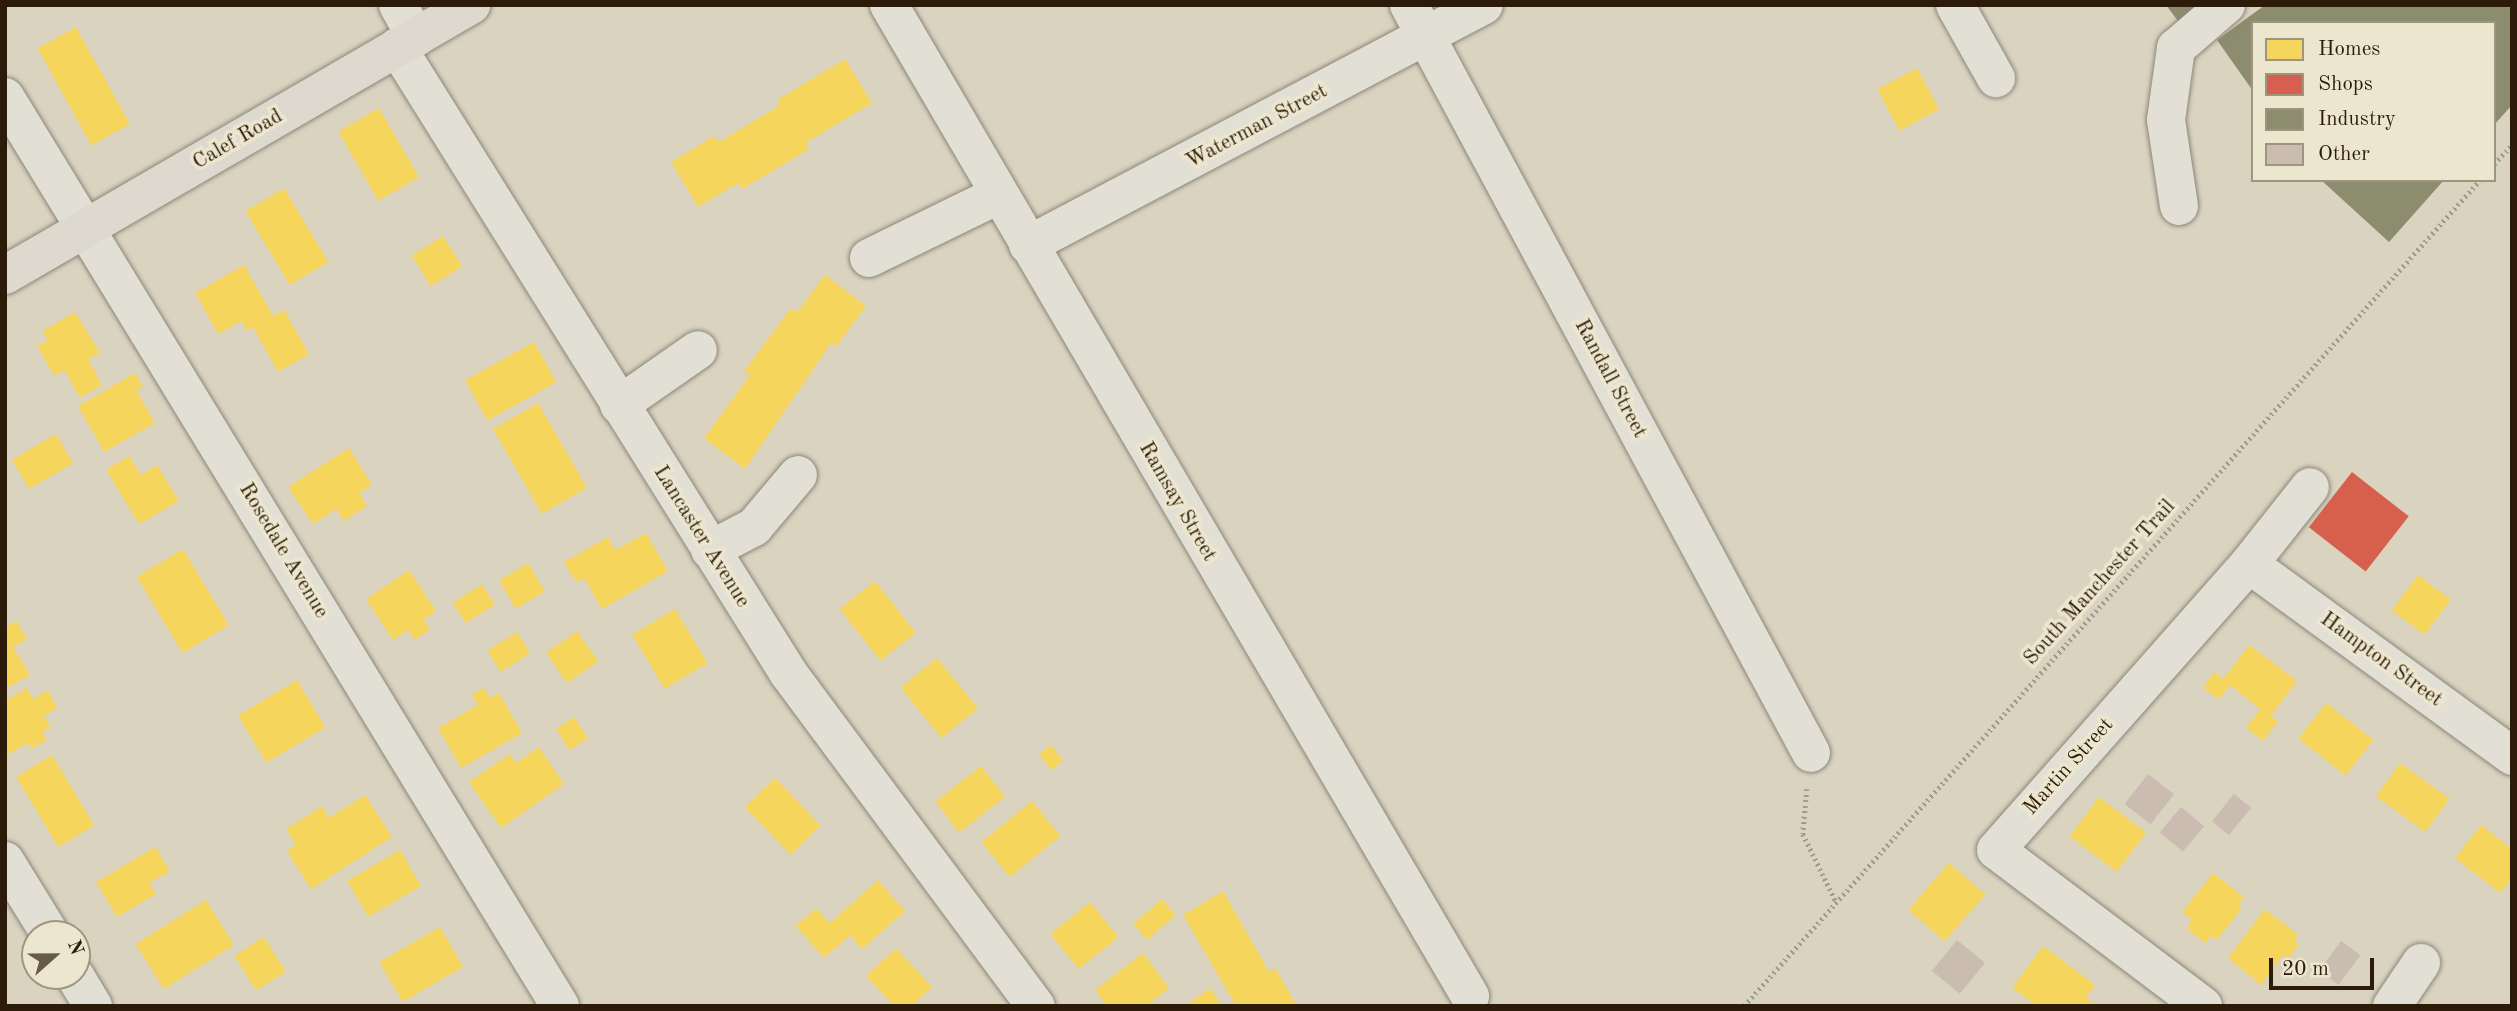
<!DOCTYPE html>
<style>
body{margin:0}
#map{position:relative;width:2517px;height:1011px;overflow:hidden;background:#dad3c0;font-family:"Old Standard TT",serif}
div>[style]{position:absolute}
.homes>*{inset:0;background:#f6d55c;transform-origin:0 0}
.shops>*{inset:0;background:#d6604d;transform-origin:0 0}
.industry>*{inset:0;background:#8c8c6e}
.building>*{inset:0;background:#cabcb0;transform-origin:0 0}
.path>*{height:4.5px;margin-top:-2.25px;transform-origin:0;background:repeating-linear-gradient(90deg,#9f9b91 0 2px,transparent 0 5.5px)}
.roads{filter:drop-shadow(0 0 2px #8c8679) drop-shadow(0 0 2px #8c8679)}
.minor>*{height:38px;margin:-19px;padding:0 19px;transform-origin:19px;border-radius:19px;background:#e2dfd5}
.major>*{height:38px;margin:-19px;padding:0 19px;transform-origin:19px;border-radius:19px;background:#ddd9ce}
span{translate:-50% -50%;white-space:nowrap;text-align:center;line-height:1.15;-webkit-text-stroke:7px #ede6cf;paint-order:stroke}
.street-label{font-size:21px;color:#2b1b08}
.frame{position:absolute;inset:0;border:7px solid #2b1b08;pointer-events:none}
.legend{position:absolute;left:2251px;top:21px;width:245px;height:161px;box-sizing:border-box;background:#ede6cf;border:2px solid #9f957f;margin:0;padding:9px 12px;list-style:none;font-size:21px;color:#2b1b08}
.legend li{display:flex;align-items:center;gap:14px;height:35px}
.legend b{width:35px;border:2px solid #9f957f}
.north{position:absolute;left:21px;top:920px;width:70px;height:70px;box-sizing:border-box;background:#ede6cf;border:2px solid #9f957f;border-radius:50%;rotate:69deg;font-size:19px;font-weight:700;line-height:28px;text-align:center;color:#2b1b08}
.north::after{content:'';display:block;margin:auto;width:24px;height:32px;background:#685b48;clip-path:polygon(50% 0,100% 100%,50% 72%,0 100%)}
.scale{position:absolute;left:2269px;top:958px;width:105px;height:32px;box-sizing:border-box;border:4px solid #2b1b08;border-top:0;padding-left:9px;font-size:21px;line-height:24px;white-space:nowrap;color:#2b1b08;-webkit-text-stroke:5px #ede6cf;paint-order:stroke}
</style>
<div id="map">
<div class="homes">
<i style="left:76px;top:27px;width:111px;height:44px;rotate:61deg"></i>
<i style="clip-path:polygon(845px 59px,872px 103px,805px 143px,809px 149px,742px 189px,738px 183px,698px 207px,671px 162px,714px 136px,719px 142px,780px 105px,777px 100px)"></i>
<i style="left:1917px;top:68px;width:47px;height:45px;rotate:62deg"></i>
<i style="left:379px;top:108px;width:80px;height:47px;rotate:60deg"></i>
<i style="left:284px;top:188px;width:86px;height:45px;rotate:59deg"></i>
<i style="left:443px;top:236px;width:36px;height:37px;rotate:58deg"></i>
<i style="clip-path:polygon(244px 265px,273px 316px,284px 310px,309px 354px,278px 372px,253px 327px,247px 331px,241px 321px,218px 334px,195px 293px)"></i>
<i style="clip-path:polygon(825px 275px,866px 306px,836px 347px,831px 343px,745px 469px,704px 438px,750px 375px,744px 371px,791px 308px,797px 312px)"></i>
<i style="clip-path:polygon(75px 312px,100px 353px,88px 359px,102px 385px,80px 398px,64px 370px,54px 376px,37px 346px,48px 340px,42px 331px)"></i>
<i style="left:534px;top:342px;width:46px;height:79px;rotate:61deg"></i>
<i style="clip-path:polygon(135px 373px,143px 387px,136px 390px,155px 423px,104px 452px,78px 406px)"></i>
<i style="left:538px;top:403px;width:98px;height:52px;rotate:60deg"></i>
<i style="left:56px;top:434px;width:34px;height:51px;rotate:60deg"></i>
<i style="clip-path:polygon(349px 448px,372px 485px,359px 493px,367px 506px,344px 521px,336px 509px,313px 524px,288px 487px)"></i>
<i style="clip-path:polygon(129px 456px,141px 475px,157px 465px,179px 501px,139px 524px,106px 470px)"></i>
<i style="clip-path:polygon(646px 533px,668px 571px,602px 609px,584px 578px,576px 582px,564px 562px,608px 537px,615px 550px)"></i>
<i style="left:183px;top:549px;width:89px;height:54px;rotate:59deg"></i>
<i style="left:528px;top:563px;width:33px;height:34px;rotate:59deg"></i>
<i style="clip-path:polygon(409px 570px,436px 611px,423px 620px,430px 629px,415px 640px,408px 630px,393px 640px,366px 599px)"></i>
<i style="left:2418px;top:575px;width:41px;height:44px;rotate:37deg"></i>
<i style="left:875px;top:581px;width:66px;height:45px;rotate:52deg"></i>
<i style="left:482px;top:584px;width:24px;height:35px;rotate:57deg"></i>
<i style="left:675px;top:609px;width:63px;height:50px;rotate:59deg"></i>
<i style="clip-path:polygon(16px 621px,27px 639px,13px 647px,30px 675px,5px 689px,5px 628px)"></i>
<i style="left:577px;top:631px;width:37px;height:38px;rotate:55deg"></i>
<i style="left:517px;top:632px;width:25px;height:35px;rotate:58deg"></i>
<i style="clip-path:polygon(2249px 645px,2297px 681px,2271px 716px,2278px 721px,2263px 741px,2246px 728px,2260px 709px,2230px 685px,2219px 699px,2203px 688px,2214px 672px,2223px 679px)"></i>
<i style="left:937px;top:658px;width:65px;height:47px;rotate:51deg"></i>
<i style="left:297px;top:680px;width:55px;height:69px;rotate:59deg"></i>
<i style="clip-path:polygon(27px 688px,33px 699px,48px 690px,57px 708px,44px 716px,51px 727px,42px 732px,47px 740px,31px 749px,28px 743px,5px 756px,5px 701px)"></i>
<i style="clip-path:polygon(484px 688px,490px 698px,499px 693px,522px 733px,461px 768px,438px 728px,478px 705px,472px 694px)"></i>
<i style="left:2326px;top:703px;width:60px;height:45px;rotate:38deg"></i>
<i style="left:574px;top:717px;width:25px;height:22px;rotate:56deg"></i>
<i style="left:1051px;top:745px;width:20px;height:15px;rotate:53deg"></i>
<i style="clip-path:polygon(539px 747px,564px 784px,501px 828px,469px 782px,510px 754px,516px 763px)"></i>
<i style="left:52px;top:755px;width:82px;height:42px;rotate:59deg"></i>
<i style="left:2400px;top:763px;width:61px;height:41px;rotate:36deg"></i>
<i style="left:981px;top:766px;width:39px;height:58px;rotate:52deg"></i>
<i style="left:775px;top:778px;width:66px;height:42px;rotate:46deg"></i>
<i style="clip-path:polygon(365px 795px,392px 837px,311px 889px,287px 851px,296px 845px,286px 829px,322px 806px,329px 818px)"></i>
<i style="left:2099px;top:797px;width:59px;height:49px;rotate:37deg"></i>
<i style="left:1032px;top:801px;width:45px;height:65px;rotate:51deg"></i>
<i style="clip-path:polygon(2481px 825px,2512px 849px,2512px 878px,2500px 893px,2455px 858px)"></i>
<i style="clip-path:polygon(155px 847px,170px 871px,149px 883px,156px 894px,117px 917px,96px 882px)"></i>
<i style="left:400px;top:850px;width:42px;height:61px;rotate:60deg"></i>
<i style="left:1949px;top:863px;width:48px;height:62px;rotate:41deg"></i>
<i style="clip-path:polygon(2213px 873px,2244px 897px,2238px 905px,2242px 908px,2217px 940px,2211px 936px,2205px 943px,2186px 928px,2192px 920px,2182px 912px)"></i>
<i style="clip-path:polygon(878px 880px,905px 911px,862px 949px,850px 935px,824px 958px,796px 926px,816px 908px,830px 923px)"></i>
<i style="clip-path:polygon(1223px 891px,1269px 972px,1275px 968px,1297px 1006px,1236px 1006px,1183px 915px)"></i>
<i style="left:1162px;top:899px;width:21px;height:38px;rotate:49deg"></i>
<i style="left:206px;top:900px;width:53px;height:83px;rotate:58deg"></i>
<i style="left:1090px;top:902px;width:45px;height:51px;rotate:51deg"></i>
<i style="clip-path:polygon(2265px 909px,2298px 935px,2294px 940px,2299px 944px,2288px 959px,2283px 955px,2261px 985px,2228px 958px)"></i>
<i style="left:440px;top:927px;width:46px;height:70px;rotate:60deg"></i>
<i style="left:264px;top:937px;width:41px;height:35px;rotate:58deg"></i>
<i style="clip-path:polygon(2043px 946px,2095px 985px,2086px 998px,2097px 1006px,2030px 1006px,2033px 1003px,2012px 988px)"></i>
<i style="clip-path:polygon(896px 948px,932px 987px,912px 1006px,894px 1006px,866px 976px)"></i>
<i style="clip-path:polygon(1143px 953px,1169px 988px,1146px 1006px,1107px 1006px,1095px 990px)"></i>
<i style="clip-path:polygon(1210px 988px,1222px 1006px,1185px 1006px)"></i>
</div>
<div class="shops">
<i style="left:2352px;top:472px;width:72px;height:70px;rotate:38deg"></i>
</div>
<div class="industry">
<i style="clip-path:polygon(2166px 5px,2199px 5px,2178px 21px)"></i>
<i style="clip-path:polygon(2265px 5px,2508px 5px,2512px 11px,2512px 105px,2494px 125px,2494px 23px,2253px 23px,2253px 91px,2217px 40px)"></i>
<i style="clip-path:polygon(2321px 180px,2444px 180px,2389px 242px)"></i>
</div>
<div class="building">
<i style="left:2148px;top:774px;width:33px;height:38px;rotate:38deg"></i>
<i style="left:2234px;top:794px;width:22px;height:35px;rotate:39deg"></i>
<i style="left:2181px;top:807px;width:30px;height:33px;rotate:40deg"></i>
<i style="left:1957px;top:940px;width:36px;height:40px;rotate:39deg"></i>
<i style="left:2341px;top:941px;width:24px;height:37px;rotate:36deg"></i>
</div>
<div class="path">
<i style="left:2494px;top:164px;width:26px;rotate:-47deg"></i>
<i style="left:1807px;top:789px;width:45px;rotate:95.1deg"></i>
<i style="left:1803px;top:834px;width:76px;rotate:64.1deg"></i>
<i style="left:1744px;top:1006px;width:1106px;rotate:-48.3deg"></i>
</div>
<div class="roads">
<div class="minor">
<i style="left:398px;top:5px;width:37px;rotate:61deg"></i>
<i style="left:889px;top:5px;width:1149px;rotate:59.62deg"></i>
<i style="left:1409px;top:5px;width:849px;rotate:61.74deg"></i>
<i style="left:1955px;top:5px;width:84px;rotate:60.7deg"></i>
<i style="left:397px;top:47px;width:739px;rotate:57.99deg"></i>
<i style="left:789px;top:674px;width:414px;rotate:53.4deg"></i>
<i style="left:5px;top:97px;width:1065px;rotate:58.59deg"></i>
<i style="left:2179px;top:206px;width:87px;rotate:-98.6deg"></i>
<i style="left:2166px;top:120px;width:73px;rotate:-82.1deg"></i>
<i style="left:2176px;top:48px;width:66px;rotate:-40.7deg"></i>
<i style="left:1028px;top:245px;width:515px;rotate:-27.76deg"></i>
<i style="left:869px;top:258px;width:144px;rotate:-26deg"></i>
<i style="left:619px;top:405px;width:96px;rotate:-34.8deg"></i>
<i style="left:710px;top:550px;width:50px;rotate:-27.6deg"></i>
<i style="left:754px;top:527px;width:68px;rotate:-49.8deg"></i>
<i style="left:2249px;top:564px;width:326px;rotate:36.1deg"></i>
<i style="left:5px;top:861px;width:86px;rotate:58.3deg"></i>
<i style="left:75px;top:976px;width:35px;rotate:59deg"></i>
<i style="left:2203px;top:1006px;width:259px;rotate:-143deg"></i>
<i style="left:1996px;top:850px;width:382px;rotate:-48.5deg"></i>
<i style="left:2249px;top:564px;width:98px;rotate:-51.6deg"></i>
<i style="left:2392px;top:1006px;width:52px;rotate:-56deg"></i>
</div>
<div class="major">
<i style="left:5px;top:275px;width:539px;rotate:-30.09deg"></i>
</div>
</div>
<div class="street-label">
<span style="left:1257px;top:127px;rotate:-28deg">Waterman Street</span>
<span style="left:238px;top:140px;rotate:-30deg">Calef Road</span>
<span style="left:1610px;top:379px;rotate:62deg">Randall Street</span>
<span style="left:1177px;top:502px;rotate:60deg">Ramsay Street</span>
<span style="left:701px;top:537px;rotate:58deg">Lancaster Avenue</span>
<span style="left:283px;top:551px;rotate:59deg">Rosedale Avenue</span>
<span style="left:2100px;top:583px;rotate:-48deg">South Manchester Trail</span>
<span style="left:2381px;top:660px;rotate:36deg">Hampton Street</span>
<span style="left:2069px;top:767px;rotate:-48deg">Martin Street</span>
</div>
<div class="frame"></div>
<ul class="legend">
<li><b style="height:19px;background:#f6d55c"></b>Homes</li>
<li><b style="height:19px;background:#d6604d"></b>Shops</li>
<li><b style="height:19px;background:#8c8c6e"></b>Industry</li>
<li><b style="height:19px;background:#cabcb0"></b>Other</li>
</ul>
<div class="north">N</div>
<div class="scale">20 m</div>
</div>
